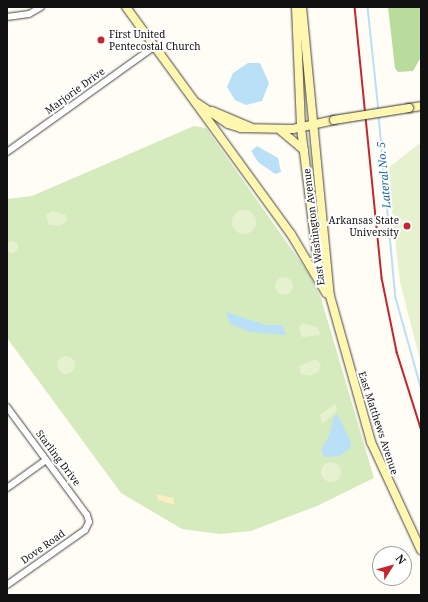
<!DOCTYPE html>
<style>
body{margin:0}
#map{position:relative;width:428px;height:602px;overflow:hidden;background:#fffdf5;font-family:"Noto Serif",serif}
div>[style]{position:absolute}
.green>*{inset:0;background:#d5ebbd}
.forest>*{inset:0;background:#b9dc9c}
.sand>*{inset:0;background:#fbeec1}
.pitch>*{inset:0;background:#e6f2cf}
.round{border-radius:50%}
.water>*{inset:0;background:#b9e0f7}
.stream>*{height:1.5px;margin:-0.75px;padding:0 0.75px;transform-origin:0.75px;border-radius:0.75px;background:#b9e0f7}
.roads{filter:drop-shadow(0 0 1px #444) drop-shadow(0 0 1px #444)}
.street>*{height:6px;margin:-3px;padding:0 3px;transform-origin:3px;border-radius:3px;background:#fff}
.secondary>*{height:8px;margin:-4px;padding:0 4px;transform-origin:4px;border-radius:4px;background:#fff6b0}
.rail>*{height:1.5px;margin:-0.75px;padding:0 0.75px;transform-origin:0.75px;border-radius:0.75px;background:#c4262e}
.bridges{filter:drop-shadow(0 0 1px #333) drop-shadow(0 0 1px #333)}
.secondary-bridge>*{height:8px;margin:-4px;padding:0 4px;transform-origin:4px;border-radius:4px;background:#fff6b0}
.dots>*{width:11px;height:11px;translate:-50% -50%;box-sizing:border-box;border:2px solid #fff;border-radius:50%}
span{translate:-50% -50%;white-space:nowrap;text-align:center;line-height:1.15;-webkit-text-stroke:4px #fff;paint-order:stroke}
.poi-label{font-size:10px;color:#111}
.left{translate:0 -50%;text-align:left}
.right{translate:-100% -50%;text-align:right}
.street-label{font-size:10px;color:#111}
.water-label{font-size:11px;color:#1768a6;font-style:italic}
.frame{position:absolute;inset:0;border:8px solid #111;pointer-events:none}
.north{position:absolute;left:372px;top:546px;width:40px;height:40px;box-sizing:border-box;background:#fff;border:1px solid #a0a0a0;border-radius:50%;rotate:53deg;font-size:11px;font-weight:700;line-height:16px;text-align:center;color:#111}
.north::after{content:'';display:block;margin:auto;width:14px;height:18px;background:#c4262e;clip-path:polygon(50% 0,100% 100%,50% 72%,0 100%)}
</style>
<div id="map">
<div class="green">
<i style="clip-path:polygon(194px 126px,206px 128px,309px 274px,321px 298px,374px 478px,317px 506px,251px 531px,220px 534px,182px 529px,121px 493px,7px 338px,7px 199px,32px 196px)"></i>
</div>
<div class="forest">
<i style="clip-path:polygon(388px 7px,421px 7px,421px 57px,413px 71px,398px 72px,395px 68px)"></i>
</div>
<div class="sand">
<i style="clip-path:polygon(156px 494px,173px 498px,175px 505px,158px 500px)"></i>
</div>
<div class="pitch">
<i style="clip-path:polygon(421px 142px,421px 364px,400px 282px,387px 169px)"></i>
<i class="round" style="left:232px;top:210px;width:24px;height:24px"></i>
<i style="clip-path:polygon(53px 211px,66px 215px,67px 221px,60px 226px,49px 225px,46px 215px)"></i>
<i class="round" style="left:6px;top:241px;width:12px;height:12px"></i>
<i class="round" style="left:275px;top:277px;width:18px;height:18px"></i>
<i style="clip-path:polygon(302px 323px,317px 327px,321px 335px,302px 337px,299px 327px)"></i>
<i class="round" style="left:57px;top:356px;width:18px;height:18px"></i>
<i style="clip-path:polygon(316px 359px,321px 365px,318px 372px,310px 376px,301px 374px,299px 366px)"></i>
<i style="clip-path:polygon(335px 404px,337px 411px,322px 424px,320px 415px)"></i>
<i class="round" style="left:321px;top:462px;width:20px;height:20px"></i>
</div>
<div class="water">
<i style="clip-path:polygon(248px 63px,260px 63px,269px 83px,262px 101px,246px 105px,235px 100px,227px 87px,233px 73px)"></i>
<i style="clip-path:polygon(257px 146px,278px 158px,281px 172px,275px 174px,258px 162px,251px 151px)"></i>
<i style="clip-path:polygon(226px 312px,266px 325px,282px 325px,286px 335px,250px 332px,230px 324px)"></i>
<i style="clip-path:polygon(338px 415px,351px 442px,350px 448px,340px 456px,324px 457px,321px 450px,329px 436px,334px 416px)"></i>
</div>
<div class="stream">
<i style="left:368px;top:7px;width:105px;rotate:84deg"></i>
<i style="left:379px;top:116px;width:183px;rotate:84.7deg"></i>
<i style="left:396px;top:298px;width:92px;rotate:74.3deg"></i>
</div>
<div class="roads">
<div class="street">
<i style="left:7px;top:17px;width:22px;rotate:-8deg"></i>
<i style="left:29px;top:14px;width:14px;rotate:-30deg"></i>
<i style="left:7px;top:152px;width:182px;rotate:-35.6deg"></i>
<i style="left:7px;top:407px;width:134px;rotate:53.5deg"></i>
<i style="left:87px;top:515px;width:7px;rotate:74deg"></i>
<i style="left:89px;top:522px;width:9px;rotate:117deg"></i>
<i style="left:85px;top:530px;width:95px;rotate:144.8deg"></i>
<i style="left:7px;top:488px;width:48px;rotate:-35.7deg"></i>
</div>
<div class="secondary">
<i style="left:126px;top:7px;width:281px;rotate:54deg"></i>
<i style="left:291px;top:234px;width:69px;rotate:59.3deg"></i>
<i style="left:296px;top:7px;width:121px;rotate:87.6deg"></i>
<i style="left:301px;top:128px;width:130px;rotate:82.9deg"></i>
<i style="left:317px;top:257px;width:29px;rotate:76deg"></i>
<i style="left:302px;top:7px;width:290px;rotate:84.5deg"></i>
<i style="left:330px;top:296px;width:152px;rotate:74.3deg"></i>
<i style="left:371px;top:442px;width:119px;rotate:65.2deg"></i>
<i style="left:197px;top:103px;width:37px;rotate:34deg"></i>
<i style="left:228px;top:124px;width:14px;rotate:17deg"></i>
<i style="left:241px;top:128px;width:52px;rotate:1.1deg"></i>
<i style="left:293px;top:129px;width:42px;rotate:-12.4deg"></i>
<i style="left:409px;top:108px;width:12px;rotate:-9deg"></i>
<i style="left:212px;top:111px;width:41px;rotate:22.8deg"></i>
<i style="left:280px;top:130px;width:31px;rotate:40deg"></i>
</div>
</div>
<div class="rail">
<i style="left:355px;top:7px;width:272px;rotate:84.3deg"></i>
<i style="left:382px;top:278px;width:76px;rotate:78.5deg"></i>
<i style="left:397px;top:352px;width:80px;rotate:72.5deg"></i>
</div>
<div class="bridges">
<div class="secondary-bridge">
<i style="left:334px;top:120px;width:76px;rotate:-9.1deg"></i>
</div>
</div>
<div class="dots">
<i style="left:101px;top:40px;background:#c4262e"></i>
<i style="left:407px;top:226px;background:#c4262e"></i>
</div>
<div class="poi-label">
<span class="left" style="left:109px;top:40px">First United<br>Pentecostal Church</span>
<span class="right" style="left:399px;top:226px">Arkansas State<br>University</span>
</div>
<div class="street-label">
<span style="left:75px;top:91px;rotate:-36deg">Marjorie Drive</span>
<span style="left:314px;top:227px;rotate:-97deg">East Washington Avenue</span>
<span style="left:378px;top:423px;rotate:72deg">East Matthews Avenue</span>
<span style="left:58px;top:458px;rotate:53deg">Starling Drive</span>
<span style="left:43px;top:547px;rotate:-35deg">Dove Road</span>
</div>
<div class="water-label">
<span style="left:384px;top:175px;rotate:-95deg">Lateral No. 5</span>
</div>
<div class="frame"></div>
<div class="north">N</div>
</div>
